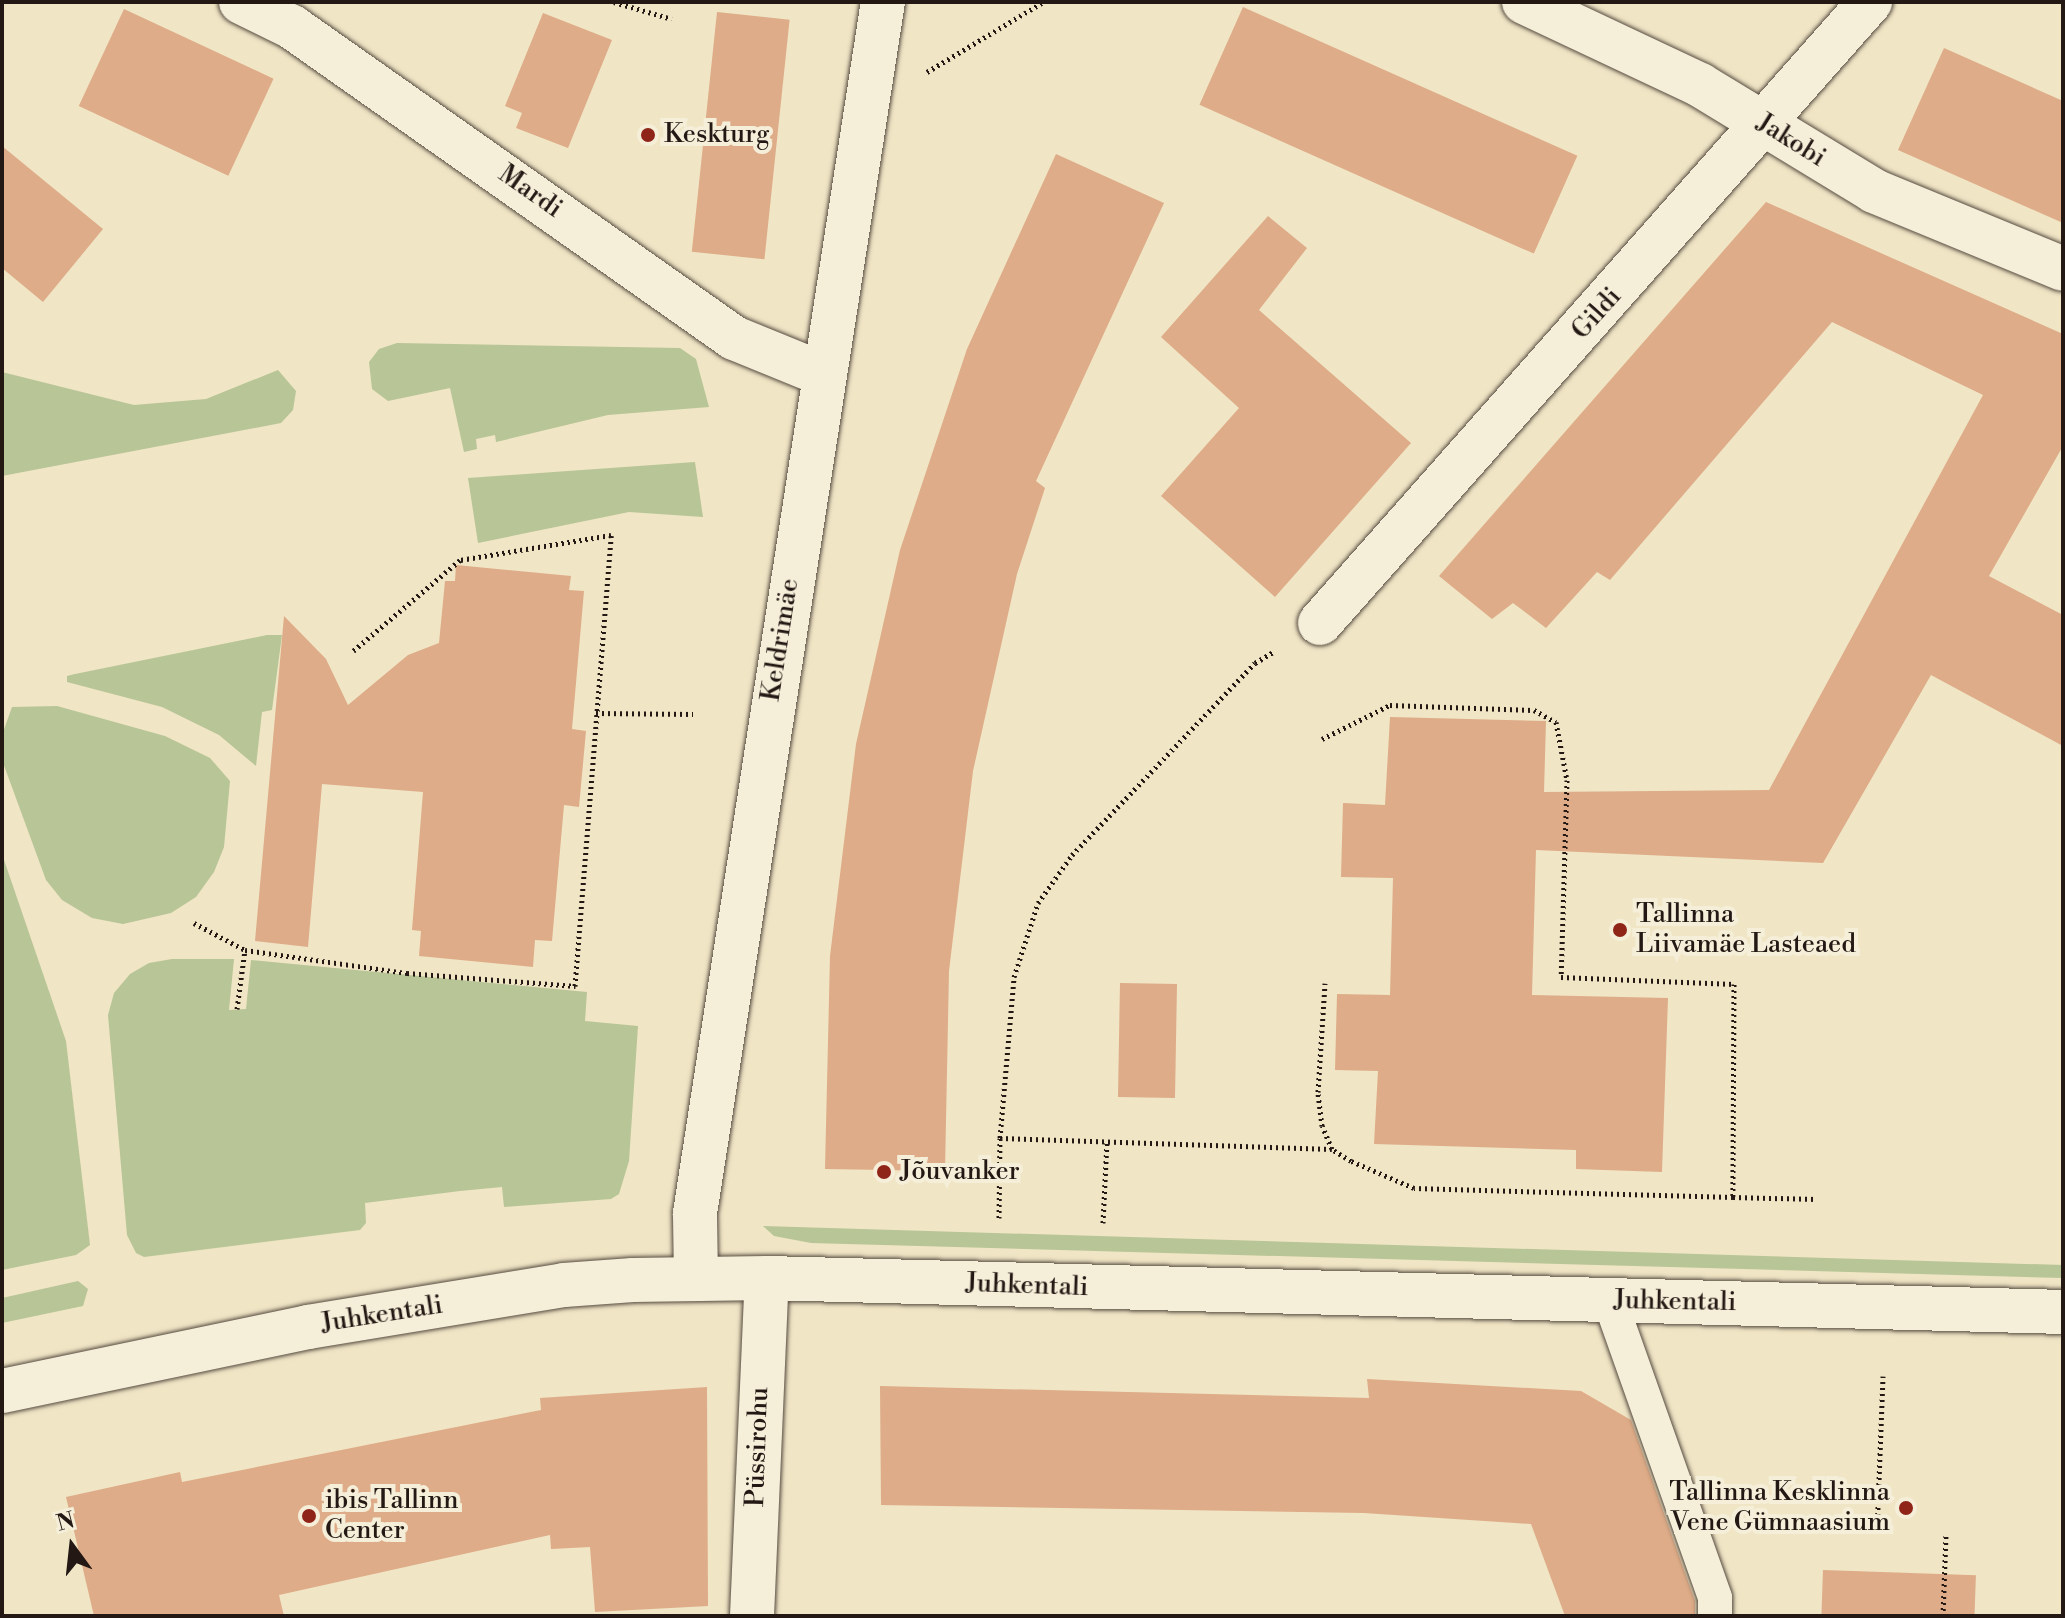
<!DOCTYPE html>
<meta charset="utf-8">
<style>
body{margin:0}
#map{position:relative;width:2065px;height:1618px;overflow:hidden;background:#f0e5c5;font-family:"Libre Bodoni",serif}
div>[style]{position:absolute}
.green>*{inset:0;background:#b8c596}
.building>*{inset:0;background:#deac88;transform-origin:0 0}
.path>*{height:5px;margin-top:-2.5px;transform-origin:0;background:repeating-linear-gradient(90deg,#231813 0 2px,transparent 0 6px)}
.roads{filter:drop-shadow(0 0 2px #564b40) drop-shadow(0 0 2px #564b40)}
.lane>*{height:34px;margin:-17px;padding:0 17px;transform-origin:17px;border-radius:17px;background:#f5eed9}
.street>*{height:44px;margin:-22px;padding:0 22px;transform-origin:22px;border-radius:22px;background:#f5eed9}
.secondary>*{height:44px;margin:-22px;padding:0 22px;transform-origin:22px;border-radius:22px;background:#f5eed9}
.dots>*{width:22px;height:22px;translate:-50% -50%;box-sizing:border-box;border:4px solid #f5eed9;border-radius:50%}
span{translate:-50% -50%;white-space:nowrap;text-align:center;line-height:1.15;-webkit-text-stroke:8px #f5eed9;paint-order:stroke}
.poi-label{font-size:26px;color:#231813}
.left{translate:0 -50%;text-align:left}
.right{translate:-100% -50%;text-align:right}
.street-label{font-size:26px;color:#231813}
.frame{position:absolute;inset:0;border:4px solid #231813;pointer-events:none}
.north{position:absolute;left:32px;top:1506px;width:80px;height:80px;-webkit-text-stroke:6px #f5eed9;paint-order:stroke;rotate:345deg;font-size:22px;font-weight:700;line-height:32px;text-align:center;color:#231813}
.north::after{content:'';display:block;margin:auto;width:28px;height:36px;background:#231813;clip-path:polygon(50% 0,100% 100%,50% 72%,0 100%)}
</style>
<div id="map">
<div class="green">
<i style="clip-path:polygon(397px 343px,680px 348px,696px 359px,709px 407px,608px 415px,496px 442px,495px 435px,476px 439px,477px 449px,464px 452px,450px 388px,388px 401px,372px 389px,369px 362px,379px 349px)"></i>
<i style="clip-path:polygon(278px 370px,296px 391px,293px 410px,281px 423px,2px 476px,2px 372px,134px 405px,206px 399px)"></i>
<i style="clip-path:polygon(695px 462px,703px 517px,629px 512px,478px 543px,468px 478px)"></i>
<i style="clip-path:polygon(267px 635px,282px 635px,272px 710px,262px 712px,256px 766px,219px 735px,162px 707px,67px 682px,67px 676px,75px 674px)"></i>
<i style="clip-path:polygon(57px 706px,165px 736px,210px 758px,230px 781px,224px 847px,214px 872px,196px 897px,171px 913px,123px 924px,92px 918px,62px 900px,46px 880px,2px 760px,2px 735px,12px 707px)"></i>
<i style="clip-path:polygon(2px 854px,66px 1041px,90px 1245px,76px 1255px,2px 1270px)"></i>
<i style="clip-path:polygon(172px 959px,234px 959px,229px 1010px,246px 1009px,251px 960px,587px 992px,585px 1021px,638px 1026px,629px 1161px,619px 1194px,611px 1199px,504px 1207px,502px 1187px,460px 1191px,365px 1203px,366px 1223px,360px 1230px,144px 1257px,136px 1253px,127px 1235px,108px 1015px,114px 993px,130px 974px,149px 963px)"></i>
<i style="clip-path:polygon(763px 1226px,2063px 1265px,2063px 1278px,811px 1243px,774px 1236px)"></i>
<i style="clip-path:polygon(78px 1281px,88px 1289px,83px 1306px,2px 1323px,2px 1298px)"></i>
</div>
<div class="building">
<i style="left:1243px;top:7px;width:366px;height:107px;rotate:24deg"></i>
<i style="left:124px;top:9px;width:165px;height:107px;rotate:25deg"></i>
<i style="left:717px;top:12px;width:73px;height:241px;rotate:6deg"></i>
<i style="clip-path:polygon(543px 13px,612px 40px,568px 148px,516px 128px,522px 113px,505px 106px)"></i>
<i style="clip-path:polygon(1944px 48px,2063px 101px,2063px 223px,1898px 150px)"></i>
<i style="clip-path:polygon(2px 146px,103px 229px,43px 302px,2px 268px)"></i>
<i style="clip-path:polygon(1056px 154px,1164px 203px,1036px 481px,1045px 488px,1017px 574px,973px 771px,949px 971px,945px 1171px,825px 1169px,830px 956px,856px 744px,900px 550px,967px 349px)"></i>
<i style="clip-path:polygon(1766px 202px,2063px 334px,2063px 446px,1989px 576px,2063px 615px,2063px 746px,1931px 675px,1823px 863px,1536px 850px,1532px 995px,1668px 998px,1662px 1172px,1576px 1169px,1576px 1150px,1374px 1144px,1378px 1071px,1335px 1070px,1337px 994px,1390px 995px,1393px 878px,1341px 877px,1343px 803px,1385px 805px,1390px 717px,1546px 721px,1544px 792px,1769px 790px,1983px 395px,1832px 322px,1610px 580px,1597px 572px,1546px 628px,1513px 603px,1492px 619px,1439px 576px)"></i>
<i style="clip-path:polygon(1268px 216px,1307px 248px,1259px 310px,1411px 443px,1275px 597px,1161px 496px,1239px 408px,1161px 337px)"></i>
<i style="clip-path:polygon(456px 565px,571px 576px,569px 590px,584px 591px,572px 729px,586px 731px,579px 807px,564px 805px,552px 941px,535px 940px,533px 967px,419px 956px,421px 931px,412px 930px,423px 792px,322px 784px,308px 947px,255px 941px,284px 616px,326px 659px,348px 705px,408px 655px,439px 643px,445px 581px,455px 581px)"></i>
<i style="left:1120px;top:983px;width:57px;height:114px;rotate:1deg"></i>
<i style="clip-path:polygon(1367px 1379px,1581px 1391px,1631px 1420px,1695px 1601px,1695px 1616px,1565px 1616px,1531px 1524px,1364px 1513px,881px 1505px,880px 1386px,1369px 1398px)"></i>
<i style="clip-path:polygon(707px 1387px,708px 1606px,595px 1612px,590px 1547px,551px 1549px,550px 1535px,279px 1595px,284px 1616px,94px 1616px,66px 1497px,180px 1472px,182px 1482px,541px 1410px,540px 1398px)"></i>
<i style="left:1823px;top:1570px;width:153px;height:46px;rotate:2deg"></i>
</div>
<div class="path">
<i style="left:614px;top:2px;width:60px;rotate:16.3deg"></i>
<i style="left:927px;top:72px;width:135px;rotate:-31.1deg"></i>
<i style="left:596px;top:713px;width:97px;rotate:0.6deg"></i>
<i style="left:1322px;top:739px;width:76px;rotate:-26.6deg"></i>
<i style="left:1390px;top:705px;width:144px;rotate:2deg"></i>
<i style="left:1534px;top:710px;width:25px;rotate:29deg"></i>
<i style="left:1556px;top:722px;width:59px;rotate:79.3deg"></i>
<i style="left:1567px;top:780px;width:197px;rotate:91.7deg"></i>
<i style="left:1561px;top:977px;width:173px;rotate:2.3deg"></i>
<i style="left:1734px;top:984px;width:213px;rotate:90.3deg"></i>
<i style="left:1733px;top:1197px;width:319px;rotate:-178.4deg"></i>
<i style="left:1414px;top:1188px;width:69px;rotate:-156.8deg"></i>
<i style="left:1351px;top:1161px;width:22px;rotate:-148deg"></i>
<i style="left:1332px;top:1149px;width:25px;rotate:-113deg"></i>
<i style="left:1322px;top:1126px;width:34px;rotate:-97deg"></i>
<i style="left:1318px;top:1092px;width:109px;rotate:-86.3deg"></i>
<i style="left:194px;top:923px;width:58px;rotate:27.9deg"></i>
<i style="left:245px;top:950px;width:164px;rotate:8.1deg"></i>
<i style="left:407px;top:973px;width:169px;rotate:4.4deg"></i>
<i style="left:575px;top:986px;width:452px;rotate:-85.4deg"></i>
<i style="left:611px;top:535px;width:153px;rotate:170.6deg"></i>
<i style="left:460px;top:560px;width:140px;rotate:139.6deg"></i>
<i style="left:237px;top:1009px;width:60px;rotate:-82.3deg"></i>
<i style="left:1000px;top:1138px;width:332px;rotate:1.9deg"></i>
<i style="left:1733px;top:1197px;width:83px;rotate:1.4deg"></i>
<i style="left:999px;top:1218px;width:80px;rotate:-89.3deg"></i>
<i style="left:1000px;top:1138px;width:162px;rotate:-85deg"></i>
<i style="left:1014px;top:977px;width:78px;rotate:-72deg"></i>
<i style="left:1038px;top:903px;width:59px;rotate:-54.7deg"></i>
<i style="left:1072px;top:855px;width:265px;rotate:-46.4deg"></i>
<i style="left:1255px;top:663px;width:23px;rotate:-31deg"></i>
<i style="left:1103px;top:1223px;width:82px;rotate:-87.2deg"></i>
<i style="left:1877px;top:1533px;width:157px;rotate:-87.8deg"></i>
<i style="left:1943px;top:1616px;width:81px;rotate:-87.9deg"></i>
</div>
<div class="roads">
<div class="lane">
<i style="left:1610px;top:1301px;width:315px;rotate:70.5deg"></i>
<i style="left:1715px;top:1598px;width:18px;rotate:90deg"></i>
</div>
<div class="street">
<i style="left:241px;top:2px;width:57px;rotate:26.1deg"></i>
<i style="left:292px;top:27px;width:540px;rotate:35.13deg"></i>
<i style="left:734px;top:338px;width:95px;rotate:22.2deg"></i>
<i style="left:1524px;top:2px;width:195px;rotate:25.2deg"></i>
<i style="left:1700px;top:85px;width:204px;rotate:31.3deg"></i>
<i style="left:1874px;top:191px;width:204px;rotate:22.4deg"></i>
<i style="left:1320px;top:623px;width:830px;rotate:-48.47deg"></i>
<i style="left:696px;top:1279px;width:66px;rotate:-90.9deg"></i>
<i style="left:695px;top:1213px;width:1226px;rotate:-81.18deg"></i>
<i style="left:752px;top:1616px;width:338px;rotate:-87.5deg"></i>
</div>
<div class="secondary">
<i style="left:2px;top:1391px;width:313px;rotate:-11.8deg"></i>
<i style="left:308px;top:1327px;width:259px;rotate:-9.3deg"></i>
<i style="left:564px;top:1285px;width:69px;rotate:-4.1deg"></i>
<i style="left:633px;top:1280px;width:134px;rotate:-0.9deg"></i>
<i style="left:767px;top:1278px;width:1296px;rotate:1.5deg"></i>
</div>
</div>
<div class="dots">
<i style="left:648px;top:135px;background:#8f2418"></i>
<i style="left:1620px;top:930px;background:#8f2418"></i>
<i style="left:884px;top:1172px;background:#8f2418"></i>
<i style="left:1906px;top:1508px;background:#8f2418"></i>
<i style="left:309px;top:1516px;background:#8f2418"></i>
</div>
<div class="poi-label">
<span class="left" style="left:664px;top:135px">Keskturg</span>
<span class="left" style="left:1636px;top:930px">Tallinna<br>Liivamäe Lasteaed</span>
<span class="left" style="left:900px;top:1172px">Jõuvanker</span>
<span class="right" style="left:1890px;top:1508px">Tallinna Kesklinna<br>Vene Gümnaasium</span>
<span class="left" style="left:325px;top:1516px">ibis Tallinn<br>Center</span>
</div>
<div class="street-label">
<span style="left:1791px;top:141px;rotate:32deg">Jakobi</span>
<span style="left:530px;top:192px;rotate:35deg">Mardi</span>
<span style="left:1597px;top:314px;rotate:-48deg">Gildi</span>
<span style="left:781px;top:640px;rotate:-81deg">Keldrimäe</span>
<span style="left:1027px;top:1286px;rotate:2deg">Juhkentali</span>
<span style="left:1675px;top:1302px;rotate:1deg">Juhkentali</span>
<span style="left:382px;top:1315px;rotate:-9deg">Juhkentali</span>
<span style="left:758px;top:1447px;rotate:-88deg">Püssirohu</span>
</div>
<div class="frame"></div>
<div class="north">N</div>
</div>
